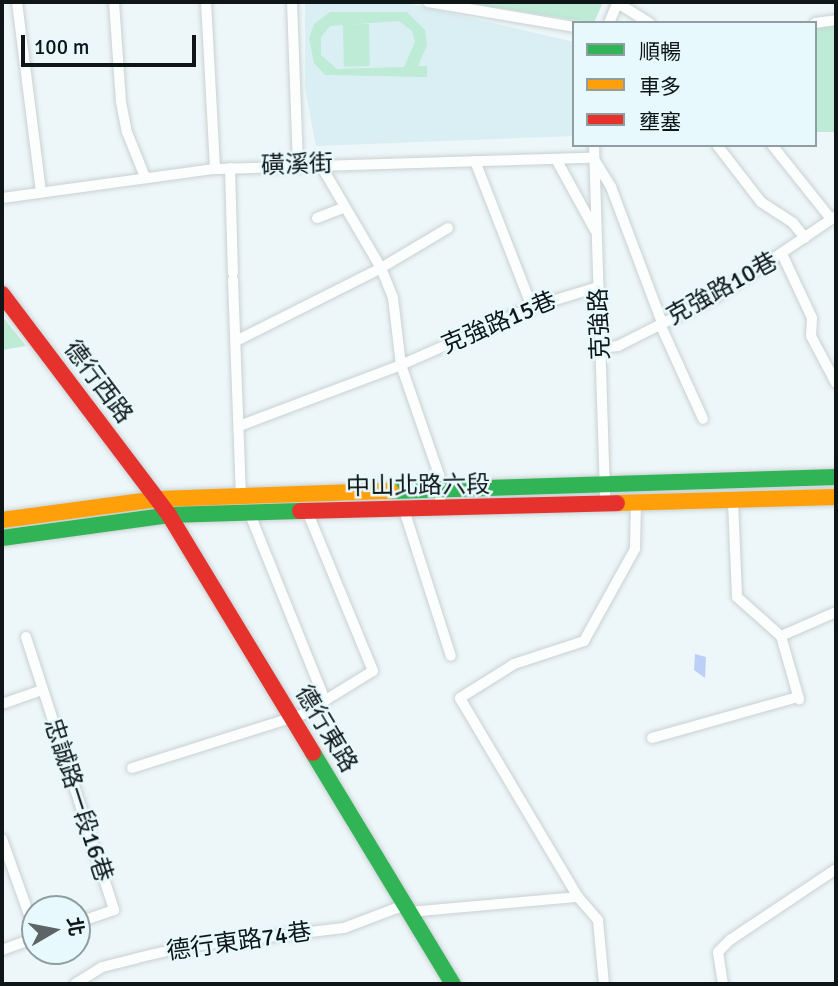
<!DOCTYPE html>
<meta charset="utf-8">
<style>
body{margin:0}
#map{position:relative;width:838px;height:986px;overflow:hidden;background:#edf6f8;font-family:Signika,"Noto Sans TC",sans-serif}
div>[style]{position:absolute}
.built>*{inset:0;background:#daeff3}
.green>*{inset:0;background:#beebd5;transform-origin:0 0}
.water>*{inset:0;background:#bccff7}
.roads{filter:drop-shadow(0 0 2px #c9d1d2) drop-shadow(0 0 2px #c9d1d2)}
.street>*{height:10px;margin:-5px;padding:0 5px;transform-origin:5px;border-radius:5px;background:#fcfefe}
.fast>*{height:16px;margin:-8px;padding:0 8px;transform-origin:8px;border-radius:8px;background:#30b455}
.slow>*{height:16px;margin:-8px;padding:0 8px;transform-origin:8px;border-radius:8px;background:#ff9f0a}
.jam>*{height:16px;margin:-8px;padding:0 8px;transform-origin:8px;border-radius:8px;background:#e5322d}
span{translate:-50% -50%;white-space:nowrap;text-align:center;line-height:1.15;-webkit-text-stroke:5px #e8f9fd;paint-order:stroke}
.street-label{font-size:24px;color:#0f1618}
.frame{position:absolute;inset:0;border:4px solid #0f1618;pointer-events:none}
.legend{position:absolute;left:572px;top:21px;width:245px;height:126px;box-sizing:border-box;background:#e8f9fd;border:2px solid #919ea1;margin:0;padding:9px 12px;list-style:none;font-size:21px;color:#0f1618}
.legend li{display:flex;align-items:center;gap:14px;height:35px}
.legend b{width:35px;border:2px solid #919ea1}
.north{position:absolute;left:21px;top:895px;width:70px;height:70px;box-sizing:border-box;background:#e8f9fd;border:2px solid #919ea1;border-radius:50%;rotate:80deg;font-size:19px;font-weight:700;line-height:28px;text-align:center;color:#0f1618}
.north::after{content:'';display:block;margin:auto;width:24px;height:32px;background:#5d6466;clip-path:polygon(50% 0,100% 100%,50% 72%,0 100%)}
.scale{position:absolute;left:21px;top:35px;width:175px;height:32px;box-sizing:border-box;border:4px solid #0f1618;border-top:0;padding-left:9px;font-size:21px;line-height:24px;white-space:nowrap;color:#0f1618;-webkit-text-stroke:5px #e8f9fd;paint-order:stroke}
</style>
<div id="map">
<div class="built">
<i style="clip-path:polygon(305px 2px,403px 2px,574px 42px,574px 136px,316px 146px,305px 88px)"></i>
</div>
<div class="green">
<i style="clip-path:polygon(459px 2px,603px 2px,594px 23px)"></i>
<i style="clip-path:polygon(evenodd,330px 12px,407px 12px,425px 30px,427px 45px,418px 66px,427px 66px,427px 77px,325px 75px,314px 63px,309px 38px,314px 24px,330px 12px,399px 21px,412px 31px,415px 42px,404px 67px,337px 69px,321px 55px,321px 37px,330px 26px,399px 21px)"></i>
<i style="left:369px;top:24px;width:42px;height:26px;rotate:89deg"></i>
<i style="left:836px;top:25px;width:107px;height:21px;rotate:90deg"></i>
<i style="clip-path:polygon(2px 316px,26px 346px,2px 350px)"></i>
</div>
<div class="water">
<i style="clip-path:polygon(695px 654px,706px 657px,705px 678px,694px 670px)"></i>
</div>
<div class="roads">
<div class="street">
<i style="left:17px;top:2px;width:192px;rotate:82.8deg"></i>
<i style="left:114px;top:2px;width:100px;rotate:86deg"></i>
<i style="left:121px;top:102px;width:31px;rotate:79deg"></i>
<i style="left:127px;top:132px;width:48px;rotate:68.2deg"></i>
<i style="left:206px;top:2px;width:167px;rotate:86.9deg"></i>
<i style="left:292px;top:2px;width:163px;rotate:87.9deg"></i>
<i style="left:428px;top:2px;width:148px;rotate:9.7deg"></i>
<i style="left:616px;top:2px;width:40px;rotate:32deg"></i>
<i style="left:609px;top:23px;width:23px;rotate:-67deg"></i>
<i style="left:815px;top:23px;width:21px;rotate:-8deg"></i>
<i style="left:594px;top:145px;width:358px;rotate:88.2deg"></i>
<i style="left:717px;top:145px;width:72px;rotate:52.3deg"></i>
<i style="left:761px;top:202px;width:38px;rotate:33deg"></i>
<i style="left:793px;top:223px;width:19px;rotate:51deg"></i>
<i style="left:772px;top:145px;width:95px;rotate:51.4deg"></i>
<i style="left:556px;top:159px;width:81px;rotate:61.2deg"></i>
<i style="left:475px;top:161px;width:157px;rotate:68.7deg"></i>
<i style="left:595px;top:161px;width:31px;rotate:58deg"></i>
<i style="left:611px;top:187px;width:145px;rotate:69.4deg"></i>
<i style="left:320px;top:164px;width:121px;rotate:59.6deg"></i>
<i style="left:381px;top:268px;width:32px;rotate:68deg"></i>
<i style="left:393px;top:298px;width:67px;rotate:83.2deg"></i>
<i style="left:401px;top:365px;width:116px;rotate:70.9deg"></i>
<i style="left:439px;top:475px;width:34px;rotate:87deg"></i>
<i style="left:230px;top:168px;width:105px;rotate:88.4deg"></i>
<i style="left:2px;top:198px;width:215px;rotate:-7.8deg"></i>
<i style="left:215px;top:169px;width:379px;rotate:-1.7deg"></i>
<i style="left:317px;top:218px;width:30px;rotate:-21deg"></i>
<i style="left:783px;top:256px;width:68px;rotate:64.9deg"></i>
<i style="left:812px;top:318px;width:18px;rotate:93deg"></i>
<i style="left:811px;top:336px;width:53px;rotate:62deg"></i>
<i style="left:233px;top:280px;width:215px;rotate:87.9deg"></i>
<i style="left:660px;top:324px;width:104px;rotate:65.6deg"></i>
<i style="left:236px;top:341px;width:162px;rotate:-26.7deg"></i>
<i style="left:381px;top:268px;width:78px;rotate:-30.8deg"></i>
<i style="left:601px;top:348px;width:17px;rotate:-7deg"></i>
<i style="left:618px;top:346px;width:113px;rotate:-26.8deg"></i>
<i style="left:719px;top:295px;width:141px;rotate:-34deg"></i>
<i style="left:239px;top:426px;width:173px;rotate:-20.6deg"></i>
<i style="left:401px;top:365px;width:143px;rotate:-23.9deg"></i>
<i style="left:532px;top:307px;width:69px;rotate:-16.9deg"></i>
<i style="left:733px;top:501px;width:96px;rotate:87.6deg"></i>
<i style="left:737px;top:597px;width:59px;rotate:41.6deg"></i>
<i style="left:404px;top:510px;width:153px;rotate:72.2deg"></i>
<i style="left:249px;top:512px;width:203px;rotate:68deg"></i>
<i style="left:781px;top:636px;width:66px;rotate:74.1deg"></i>
<i style="left:781px;top:636px;width:60px;rotate:-23.6deg"></i>
<i style="left:26px;top:637px;width:287px;rotate:72.1deg"></i>
<i style="left:114px;top:910px;width:39px;rotate:161deg"></i>
<i style="left:2px;top:704px;width:42px;rotate:-19.3deg"></i>
<i style="left:652px;top:738px;width:152px;rotate:-15.7deg"></i>
<i style="left:132px;top:768px;width:179px;rotate:-17.5deg"></i>
<i style="left:303px;top:714px;width:82px;rotate:-31.6deg"></i>
<i style="left:373px;top:671px;width:173px;rotate:-112.4deg"></i>
<i style="left:2px;top:839px;width:98px;rotate:70.3deg"></i>
<i style="left:409px;top:912px;width:170px;rotate:-5.1deg"></i>
<i style="left:2px;top:950px;width:35px;rotate:-20deg"></i>
<i style="left:75px;top:984px;width:32px;rotate:-32deg"></i>
<i style="left:102px;top:967px;width:36px;rotate:-14deg"></i>
<i style="left:137px;top:958px;width:48px;rotate:-13.2deg"></i>
<i style="left:184px;top:947px;width:161px;rotate:-6.8deg"></i>
<i style="left:344px;top:928px;width:65px;rotate:-20.7deg"></i>
<i style="left:604px;top:984px;width:64px;rotate:-95.4deg"></i>
<i style="left:598px;top:920px;width:30px;rotate:-131deg"></i>
<i style="left:578px;top:897px;width:231px;rotate:-120.7deg"></i>
<i style="left:460px;top:698px;width:64px;rotate:-32.2deg"></i>
<i style="left:514px;top:664px;width:74px;rotate:-18.2deg"></i>
<i style="left:584px;top:641px;width:105px;rotate:-61deg"></i>
<i style="left:635px;top:549px;width:46px;rotate:-88.8deg"></i>
<i style="left:723px;top:984px;width:32px;rotate:-99deg"></i>
<i style="left:718px;top:952px;width:17px;rotate:-45deg"></i>
<i style="left:730px;top:940px;width:128px;rotate:-33.8deg"></i>
</div>
<div class="fast">
<i style="left:391px;top:491px;width:445px;rotate:-1.8deg"></i>
<i style="left:2px;top:538px;width:169px;rotate:-7.8deg"></i>
<i style="left:169px;top:515px;width:131px;rotate:-1.7deg"></i>
<i style="left:313px;top:753px;width:270px;rotate:58.8deg"></i>
</div>
<div class="slow">
<i style="left:617px;top:503px;width:219px;rotate:-1.6deg"></i>
<i style="left:2px;top:520px;width:157px;rotate:-7.7deg"></i>
<i style="left:158px;top:499px;width:233px;rotate:-2deg"></i>
</div>
<div class="jam">
<i style="left:2px;top:294px;width:277px;rotate:52.9deg"></i>
<i style="left:169px;top:515px;width:278px;rotate:58.8deg"></i>
<i style="left:300px;top:511px;width:317px;rotate:-1.4deg"></i>
</div>
</div>
<div class="street-label">
<span style="left:297px;top:165px;rotate:-2deg">磺溪街</span>
<span style="left:722px;top:289px;rotate:-29deg">克強路10巷</span>
<span style="left:499px;top:323px;rotate:-23deg">克強路15巷</span>
<span style="left:600px;top:324px;rotate:-92deg">克強路</span>
<span style="left:98px;top:382px;rotate:53deg">德行西路</span>
<span style="left:418px;top:486px;rotate:-1deg">中山北路六段</span>
<span style="left:326px;top:729px;rotate:59deg">德行東路</span>
<span style="left:78px;top:800px;rotate:72deg">忠誠路一段16巷</span>
<span style="left:239px;top:942px;rotate:-8deg">德行東路74巷</span>
</div>
<div class="frame"></div>
<ul class="legend">
<li><b style="height:9px;background:#30b455"></b>順暢</li>
<li><b style="height:9px;background:#ff9f0a"></b>車多</li>
<li><b style="height:9px;background:#e5322d"></b>壅塞</li>
</ul>
<div class="north">北</div>
<div class="scale">100 m</div>
</div>
